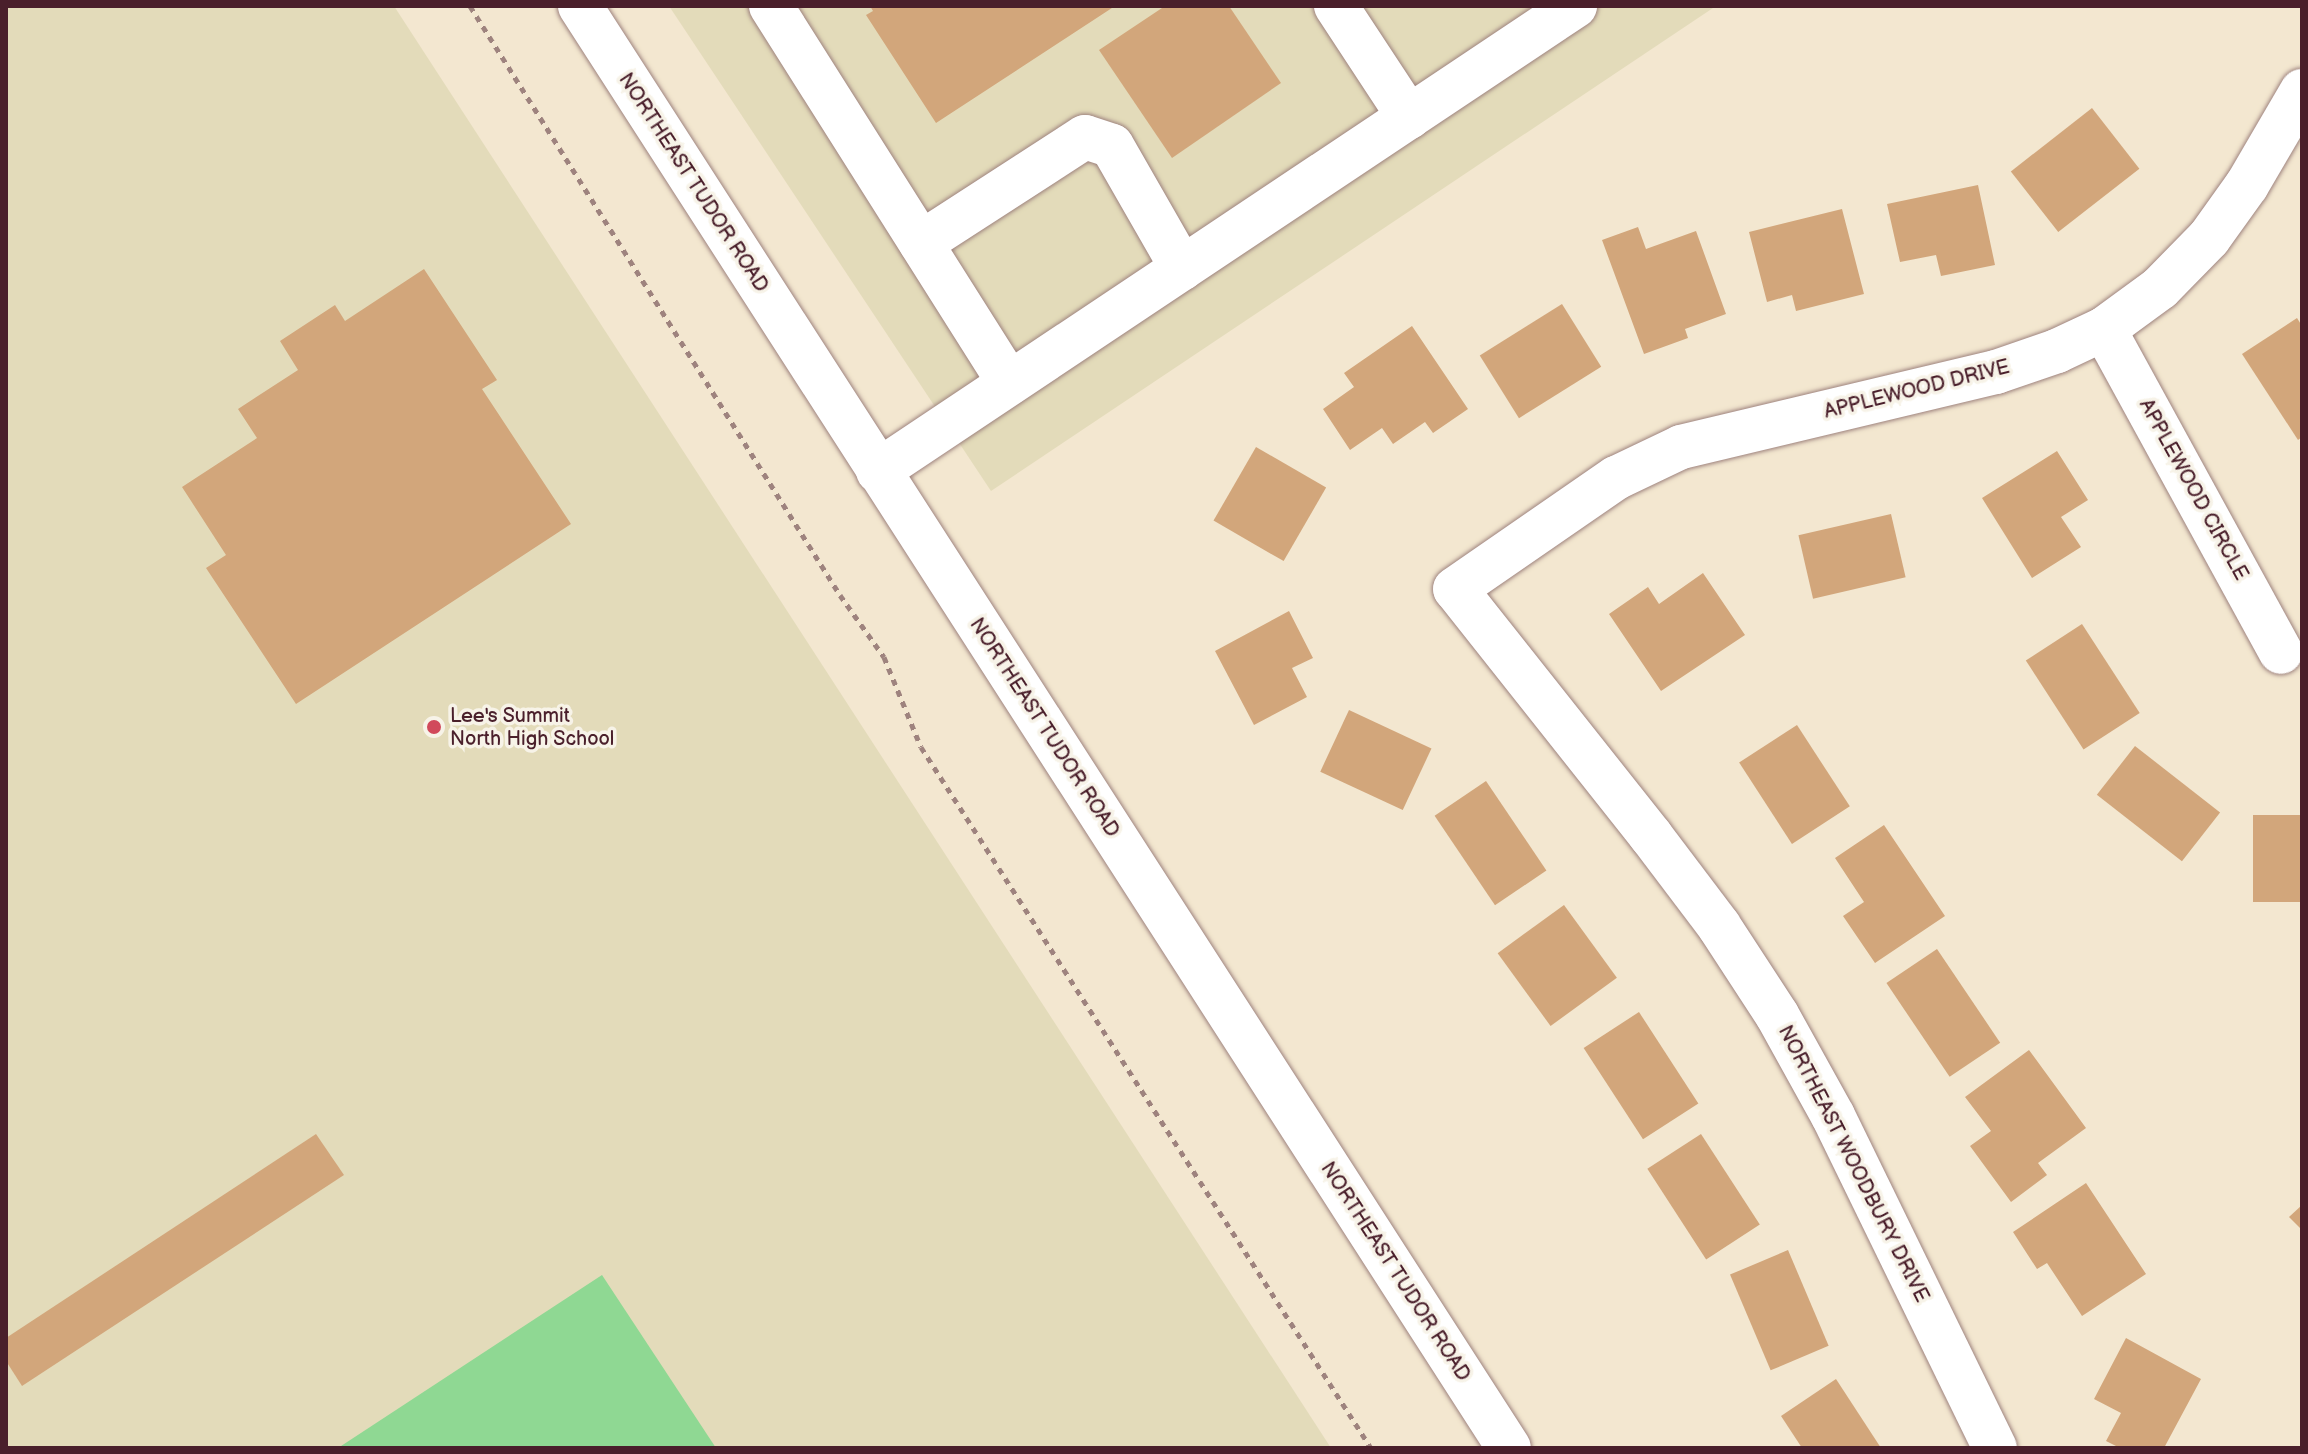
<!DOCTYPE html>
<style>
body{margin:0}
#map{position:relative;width:2308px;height:1454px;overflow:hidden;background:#f3e7d0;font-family:"Balsamiq Sans",sans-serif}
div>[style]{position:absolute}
.built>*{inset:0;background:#e3dbba}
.green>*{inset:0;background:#8fd893}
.building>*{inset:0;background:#d2a67b;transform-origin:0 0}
.path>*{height:5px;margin-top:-2.5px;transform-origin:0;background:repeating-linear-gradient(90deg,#9e837e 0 6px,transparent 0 12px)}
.roads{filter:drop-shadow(0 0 2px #9e837e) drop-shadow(0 0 2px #9e837e)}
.minor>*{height:44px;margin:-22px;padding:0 22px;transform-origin:22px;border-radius:22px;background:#fff}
.dots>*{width:22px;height:22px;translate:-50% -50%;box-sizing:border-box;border:4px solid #f7f3e8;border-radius:50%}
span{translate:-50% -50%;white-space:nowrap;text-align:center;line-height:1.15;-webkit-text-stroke:7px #f7f3e8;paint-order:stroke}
.street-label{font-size:20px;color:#4a1f2b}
.poi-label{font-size:20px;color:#4a1f2b}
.left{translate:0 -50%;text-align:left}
.frame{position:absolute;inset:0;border:8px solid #4a1f2b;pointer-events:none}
</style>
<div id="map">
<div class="built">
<i style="clip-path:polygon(6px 6px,394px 6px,1331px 1448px,6px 1448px)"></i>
<i style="clip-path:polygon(669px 6px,1716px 6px,991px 491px)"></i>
</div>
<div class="green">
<i style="clip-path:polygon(602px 1275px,716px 1448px,338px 1448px)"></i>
</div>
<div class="building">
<i style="clip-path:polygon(870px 6px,1115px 6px,936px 123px,866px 15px,873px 11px)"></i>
<i style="clip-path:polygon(1165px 6px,1229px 6px,1281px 83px,1172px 158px,1099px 50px)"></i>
<i style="left:2092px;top:108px;width:77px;height:103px;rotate:52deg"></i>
<i style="clip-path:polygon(1978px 185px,1995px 265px,1941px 276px,1936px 255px,1900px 262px,1887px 204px)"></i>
<i style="clip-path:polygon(1842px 209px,1864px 294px,1796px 311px,1792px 295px,1767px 302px,1749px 232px)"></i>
<i style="clip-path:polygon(1638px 227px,1646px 249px,1696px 231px,1726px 314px,1685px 329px,1688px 338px,1644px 354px,1602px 240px)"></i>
<i style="clip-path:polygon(424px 269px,497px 380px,482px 389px,571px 524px,296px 704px,206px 568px,226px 555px,182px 487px,257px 438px,238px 409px,298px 370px,280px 341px,335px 305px,345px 321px)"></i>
<i style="left:1562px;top:304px;width:74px;height:97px;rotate:58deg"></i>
<i style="clip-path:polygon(2297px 318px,2302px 326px,2302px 437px,2298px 440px,2242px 354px)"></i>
<i style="clip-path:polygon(1412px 326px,1468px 409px,1433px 433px,1425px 422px,1393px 444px,1382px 428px,1350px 450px,1323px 409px,1354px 387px,1344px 373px)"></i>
<i style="left:1256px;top:447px;width:81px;height:85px;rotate:30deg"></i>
<i style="clip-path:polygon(2057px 451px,2088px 500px,2061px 517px,2081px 547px,2032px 578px,1982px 498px)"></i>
<i style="left:1891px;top:514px;width:65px;height:95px;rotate:77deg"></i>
<i style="clip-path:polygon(1703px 573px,1745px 635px,1661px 691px,1609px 614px,1648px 587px,1659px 604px)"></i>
<i style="clip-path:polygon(1289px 611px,1313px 658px,1292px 668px,1307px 697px,1254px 725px,1215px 651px)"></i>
<i style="left:2082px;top:624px;width:106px;height:67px;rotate:57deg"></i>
<i style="left:1349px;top:710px;width:91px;height:68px;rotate:25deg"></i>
<i style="left:1797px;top:725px;width:97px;height:69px;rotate:57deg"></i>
<i style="left:2135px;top:746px;width:108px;height:62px;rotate:38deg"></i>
<i style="left:1486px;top:781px;width:108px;height:62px;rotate:56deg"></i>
<i style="left:2302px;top:815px;width:87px;height:49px;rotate:90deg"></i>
<i style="clip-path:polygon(1884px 825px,1945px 916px,1875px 963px,1843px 916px,1864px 902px,1835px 858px)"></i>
<i style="left:1564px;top:905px;width:90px;height:82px;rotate:54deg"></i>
<i style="left:1937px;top:949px;width:113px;height:61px;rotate:56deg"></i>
<i style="left:1639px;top:1012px;width:109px;height:66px;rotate:57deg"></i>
<i style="clip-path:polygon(2029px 1050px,2086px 1128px,2038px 1163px,2047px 1175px,2011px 1202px,1970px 1146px,1991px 1131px,1965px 1097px)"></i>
<i style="clip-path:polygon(316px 1134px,344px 1175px,22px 1386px,6px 1361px,6px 1338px)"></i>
<i style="left:1701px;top:1134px;width:108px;height:64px;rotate:57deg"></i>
<i style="clip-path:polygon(2086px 1183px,2146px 1274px,2082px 1316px,2047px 1263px,2037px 1269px,2013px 1232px)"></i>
<i style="clip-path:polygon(2302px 1205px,2302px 1230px,2289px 1217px)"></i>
<i style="left:1788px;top:1250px;width:104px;height:63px;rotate:67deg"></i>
<i style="clip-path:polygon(2126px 1338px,2201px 1379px,2164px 1448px,2120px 1448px,2106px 1441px,2121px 1413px,2094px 1399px)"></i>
<i style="clip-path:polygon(1836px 1379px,1881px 1448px,1802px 1448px,1781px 1416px)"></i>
</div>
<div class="path">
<i style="left:470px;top:6px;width:696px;rotate:57.86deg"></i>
<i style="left:840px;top:595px;width:76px;rotate:54.6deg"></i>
<i style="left:884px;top:657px;width:97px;rotate:67.7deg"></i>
<i style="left:921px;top:747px;width:833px;rotate:57.3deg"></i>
</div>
<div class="roads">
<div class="minor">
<i style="left:580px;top:6px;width:1715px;rotate:57.21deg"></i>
<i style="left:771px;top:6px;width:446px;rotate:57.7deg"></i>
<i style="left:1336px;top:6px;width:133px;rotate:56.7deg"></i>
<i style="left:921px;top:243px;width:195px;rotate:-32.9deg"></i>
<i style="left:1085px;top:137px;width:28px;rotate:18deg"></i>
<i style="left:1112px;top:146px;width:141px;rotate:60.2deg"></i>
<i style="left:2104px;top:329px;width:368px;rotate:61.3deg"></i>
<i style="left:878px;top:471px;width:838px;rotate:-33.71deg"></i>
<i style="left:1995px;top:1448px;width:369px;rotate:-116deg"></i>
<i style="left:1833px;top:1116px;width:115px;rotate:-119deg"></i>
<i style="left:1777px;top:1015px;width:106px;rotate:-123.1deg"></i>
<i style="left:1719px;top:926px;width:113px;rotate:-127.1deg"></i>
<i style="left:1651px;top:836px;width:315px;rotate:-128.4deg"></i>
<i style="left:1455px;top:589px;width:196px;rotate:-34.6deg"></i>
<i style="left:1616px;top:478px;width:72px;rotate:-25.5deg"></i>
<i style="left:1681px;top:447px;width:324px;rotate:-13.4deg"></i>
<i style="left:1996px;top:372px;width:65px;rotate:-19deg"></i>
<i style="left:2057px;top:351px;width:52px;rotate:-25.1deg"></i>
<i style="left:2104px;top:329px;width:69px;rotate:-36.2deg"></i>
<i style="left:2160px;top:288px;width:70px;rotate:-45.6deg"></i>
<i style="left:2209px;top:238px;width:65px;rotate:-54.4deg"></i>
<i style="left:2247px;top:185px;width:109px;rotate:-59.7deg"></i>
</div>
</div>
<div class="dots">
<i style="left:434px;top:727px;background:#d1495b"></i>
</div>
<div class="street-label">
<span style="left:693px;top:183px;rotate:57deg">NORTHEAST TUDOR ROAD</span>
<span style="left:1917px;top:390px;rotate:-14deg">APPLEWOOD DRIVE</span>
<span style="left:2193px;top:490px;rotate:61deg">APPLEWOOD CIRCLE</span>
<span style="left:1044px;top:728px;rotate:57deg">NORTHEAST TUDOR ROAD</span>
<span style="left:1853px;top:1164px;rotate:63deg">NORTHEAST WOODBURY DRIVE</span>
<span style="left:1395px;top:1272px;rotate:57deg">NORTHEAST TUDOR ROAD</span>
</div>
<div class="poi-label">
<span class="left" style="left:450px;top:728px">Lee's Summit<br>North High School</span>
</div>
<div class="frame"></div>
</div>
